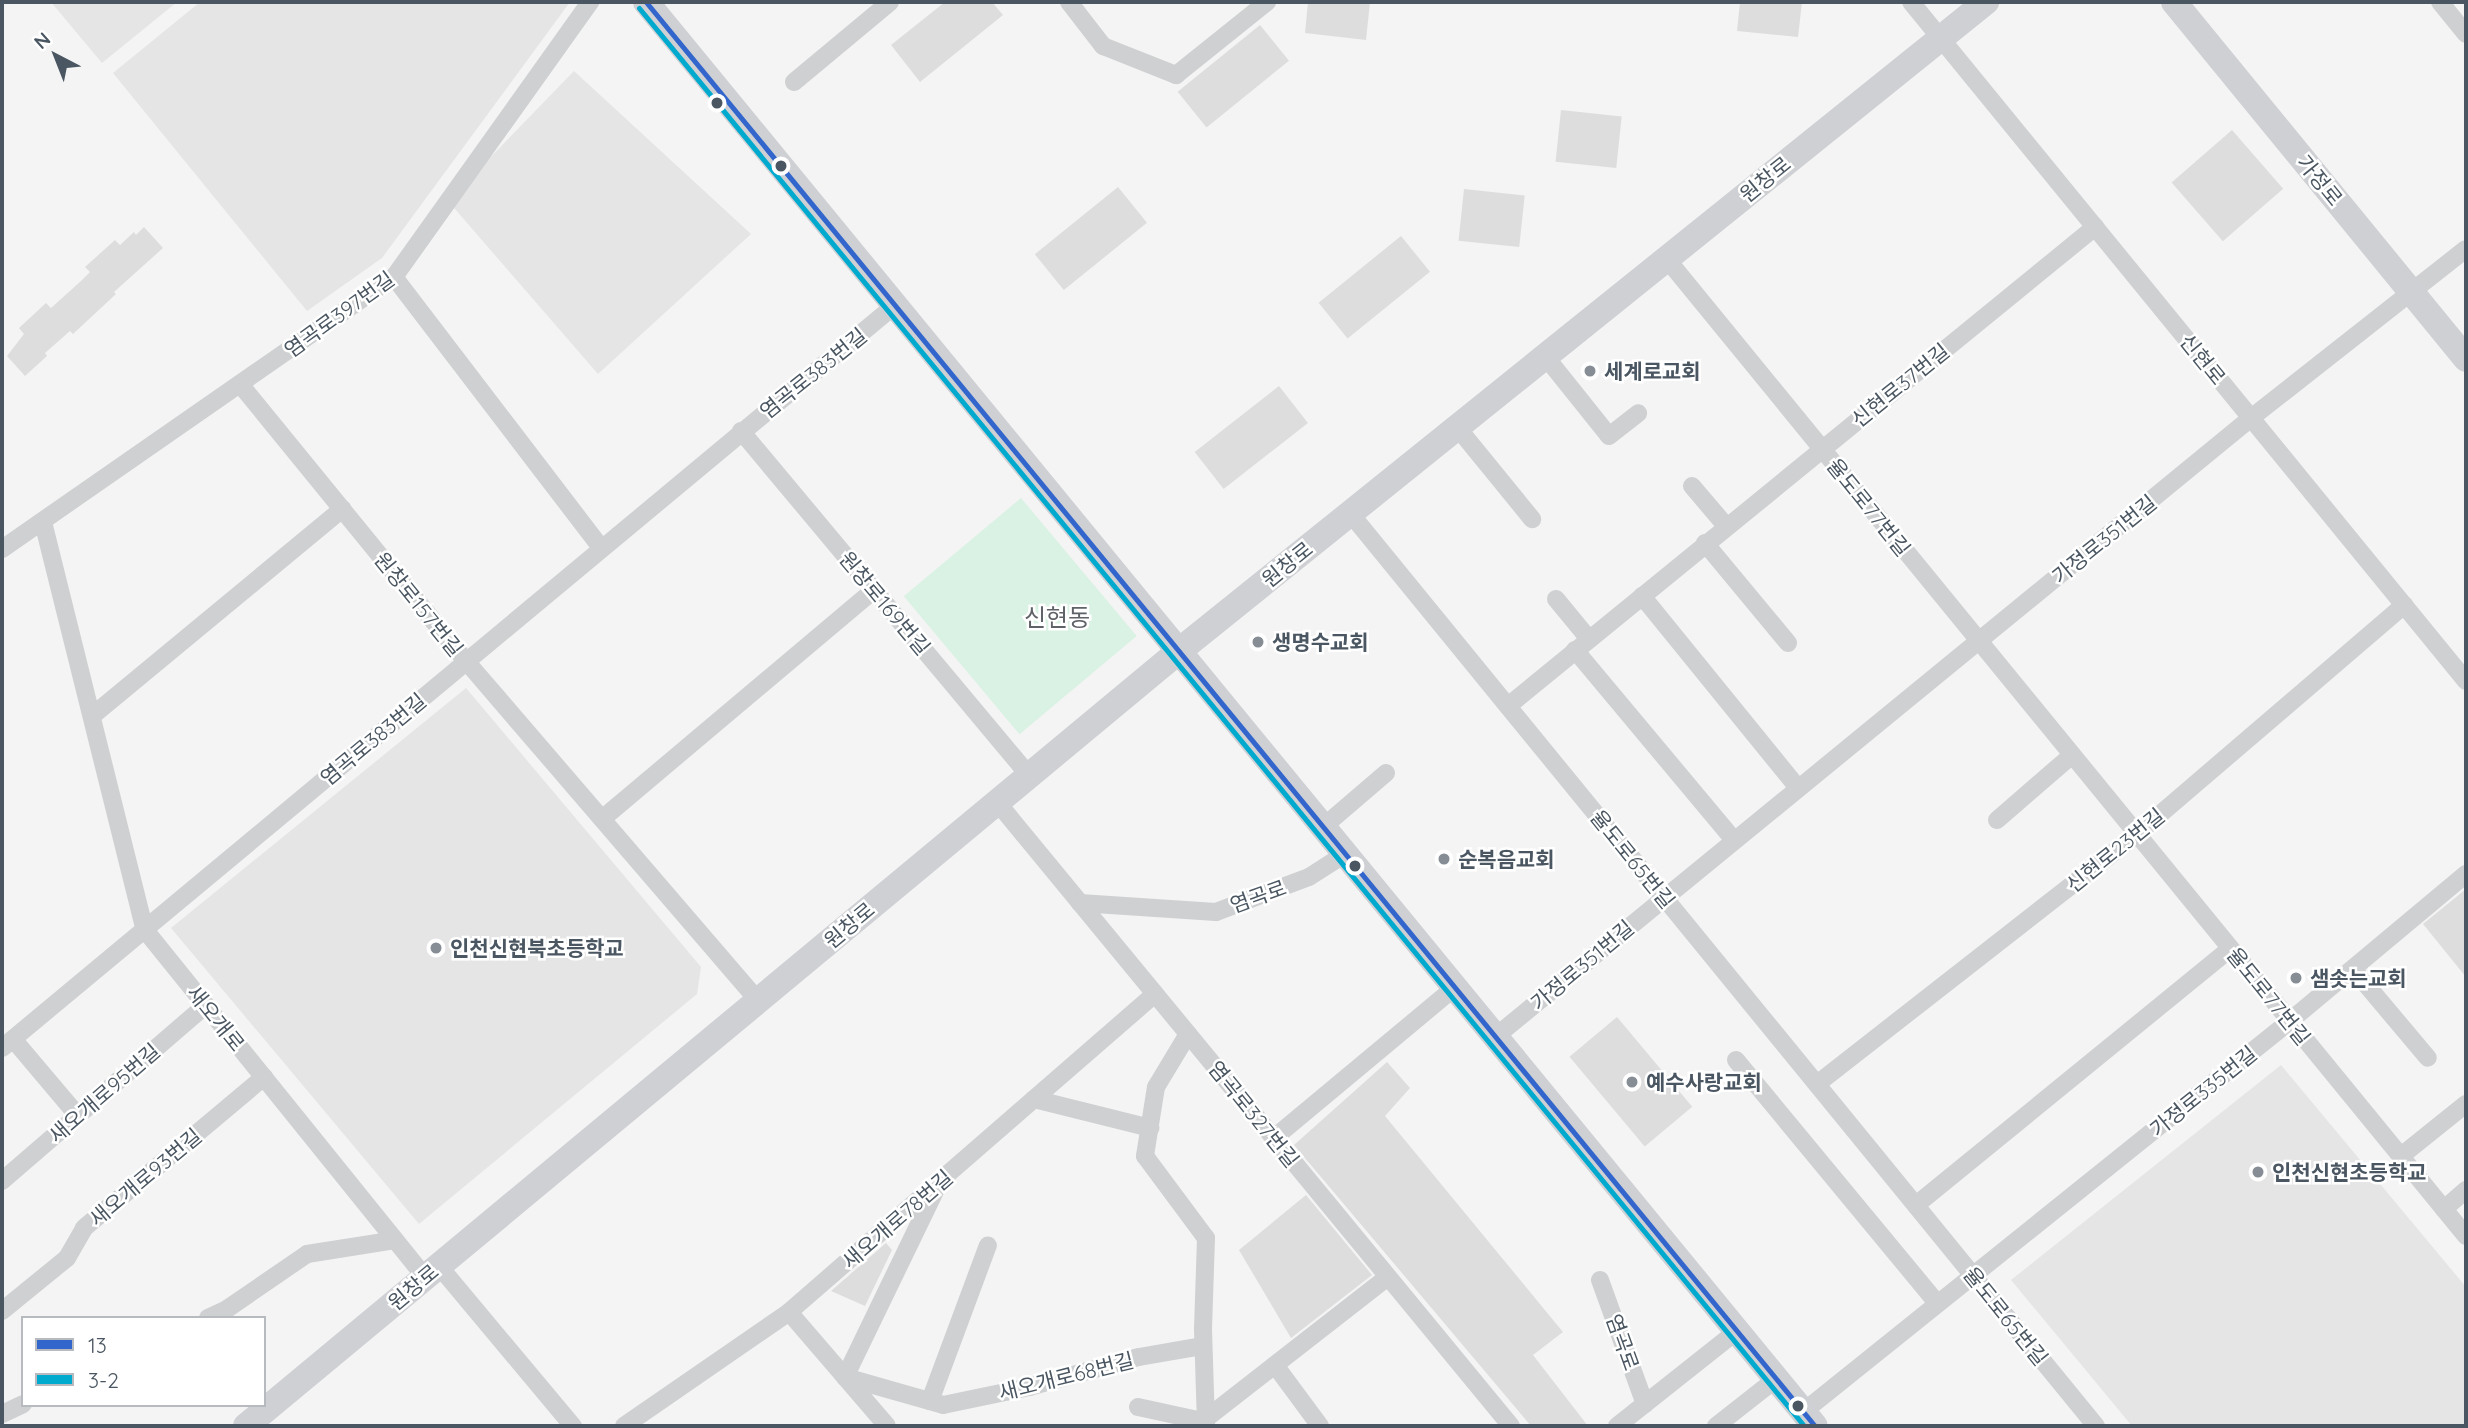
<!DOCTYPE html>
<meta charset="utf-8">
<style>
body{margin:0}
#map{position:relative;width:2468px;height:1428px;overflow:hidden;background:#f4f4f4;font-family:Quicksand,"Noto Sans KR",sans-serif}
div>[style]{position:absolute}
.education>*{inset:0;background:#e6e5e6}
.green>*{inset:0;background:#d9f2e3;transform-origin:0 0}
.building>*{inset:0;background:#ddddde;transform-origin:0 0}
.street>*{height:18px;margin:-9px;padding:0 9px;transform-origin:9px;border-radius:9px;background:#ced0d2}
.secondary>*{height:26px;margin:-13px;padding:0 13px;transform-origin:13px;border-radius:13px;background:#ced0d4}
.bus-1>*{height:5px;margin:-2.5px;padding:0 2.5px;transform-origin:2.5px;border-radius:2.5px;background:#36c}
.bus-2>*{height:5px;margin:-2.5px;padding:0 2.5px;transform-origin:2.5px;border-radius:2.5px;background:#00a9ce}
.dots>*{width:19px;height:19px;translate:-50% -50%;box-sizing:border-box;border:4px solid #fff;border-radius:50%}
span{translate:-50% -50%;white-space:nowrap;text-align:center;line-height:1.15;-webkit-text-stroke:5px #fff;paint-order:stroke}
.street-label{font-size:21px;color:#4a5661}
.poi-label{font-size:21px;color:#4a5661;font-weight:700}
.left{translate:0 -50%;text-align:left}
.quarter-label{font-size:24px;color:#5f6368}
.frame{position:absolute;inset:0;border:4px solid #4a5661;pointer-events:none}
.legend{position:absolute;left:21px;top:1316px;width:245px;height:91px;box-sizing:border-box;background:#fff;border:2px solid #b7bbc0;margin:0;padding:9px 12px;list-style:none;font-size:21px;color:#4a5661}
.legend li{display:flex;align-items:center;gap:14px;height:35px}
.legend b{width:35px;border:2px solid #b7bbc0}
.north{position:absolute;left:21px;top:21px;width:70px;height:70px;-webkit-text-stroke:5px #fff;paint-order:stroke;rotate:318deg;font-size:19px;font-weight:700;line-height:28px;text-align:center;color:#4a5661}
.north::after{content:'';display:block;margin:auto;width:24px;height:32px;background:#4a5661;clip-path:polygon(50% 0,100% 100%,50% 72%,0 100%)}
</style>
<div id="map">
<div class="education">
<i style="clip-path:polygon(51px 2px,177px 2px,102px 63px)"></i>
<i style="clip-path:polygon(200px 2px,570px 2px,382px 258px,307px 311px,113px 73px)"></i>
<i style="clip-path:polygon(574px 71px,751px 234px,598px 374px,448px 201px)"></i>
<i style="clip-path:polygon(466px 688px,701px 967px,697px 994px,419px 1224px,171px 928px)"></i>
<i style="clip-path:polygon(2281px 1065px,2466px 1287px,2466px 1426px,2132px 1426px,2011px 1280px)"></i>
</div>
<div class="green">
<i style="left:1021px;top:498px;width:180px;height:153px;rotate:50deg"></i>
</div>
<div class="building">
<i style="clip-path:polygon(945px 2px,992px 2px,1003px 15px,920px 82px,891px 45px)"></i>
<i style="clip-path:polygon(1308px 2px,1370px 2px,1366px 40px,1305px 33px)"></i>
<i style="clip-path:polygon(1740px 2px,1802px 2px,1798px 37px,1737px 31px)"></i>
<i style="left:1260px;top:25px;width:46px;height:106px;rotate:51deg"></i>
<i style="left:1561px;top:110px;width:61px;height:52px;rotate:6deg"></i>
<i style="left:2232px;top:130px;width:78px;height:80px;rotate:49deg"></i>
<i style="left:1118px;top:187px;width:46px;height:107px;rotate:51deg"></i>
<i style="left:1464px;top:189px;width:61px;height:52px;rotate:6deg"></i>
<i style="clip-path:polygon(144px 227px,163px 248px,114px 292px,116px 294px,73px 334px,70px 331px,45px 353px,47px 356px,25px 376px,7px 356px,24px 334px,19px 328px,46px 303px,51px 308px,81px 281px,90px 272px,85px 267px,115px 240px,120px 245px,134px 232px,136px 235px)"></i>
<i style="left:1401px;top:236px;width:46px;height:106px;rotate:51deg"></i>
<i style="left:1279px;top:386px;width:47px;height:107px;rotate:52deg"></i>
<i style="clip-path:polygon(2466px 889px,2466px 977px,2423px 924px)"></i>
<i style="left:1617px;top:1017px;width:117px;height:62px;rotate:50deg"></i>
<i style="clip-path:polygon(1387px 1062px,1410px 1088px,1385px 1116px,1563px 1332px,1533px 1355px,1588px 1426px,1531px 1426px,1294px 1145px)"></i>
<i style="clip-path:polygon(1306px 1195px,1372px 1275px,1291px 1338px,1239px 1250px)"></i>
<i style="clip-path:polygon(886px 1243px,892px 1250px,865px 1306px,831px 1291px)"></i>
</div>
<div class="street">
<i style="left:1069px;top:2px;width:56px;rotate:52.3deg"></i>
<i style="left:1103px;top:46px;width:79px;rotate:21.7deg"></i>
<i style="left:1176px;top:75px;width:117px;rotate:-38.7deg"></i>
<i style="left:1911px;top:2px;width:877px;rotate:50.74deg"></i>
<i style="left:2440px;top:2px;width:41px;rotate:50.9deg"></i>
<i style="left:794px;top:82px;width:125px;rotate:-39.8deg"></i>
<i style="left:1666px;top:258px;width:1264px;rotate:50.72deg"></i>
<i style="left:394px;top:277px;width:341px;rotate:52.6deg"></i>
<i style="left:1545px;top:356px;width:102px;rotate:51.3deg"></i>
<i style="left:1609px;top:436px;width:37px;rotate:-38deg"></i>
<i style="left:240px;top:384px;width:357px;rotate:50.8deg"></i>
<i style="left:466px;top:661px;width:447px;rotate:49.3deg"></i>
<i style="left:1457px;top:427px;width:119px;rotate:50.8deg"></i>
<i style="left:741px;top:431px;width:449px;rotate:50.1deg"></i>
<i style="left:1692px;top:486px;width:52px;rotate:49.6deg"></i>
<i style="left:1350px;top:513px;width:1179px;rotate:50.75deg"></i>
<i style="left:43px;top:522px;width:421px;rotate:76deg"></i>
<i style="left:145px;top:930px;width:446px;rotate:51.1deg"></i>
<i style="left:1705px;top:543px;width:130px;rotate:50.3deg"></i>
<i style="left:2px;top:549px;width:477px;rotate:-34.8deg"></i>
<i style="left:394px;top:277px;width:338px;rotate:-54.5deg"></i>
<i style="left:1642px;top:596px;width:247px;rotate:50.9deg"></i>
<i style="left:1556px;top:599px;width:52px;rotate:50.5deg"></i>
<i style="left:1575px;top:650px;width:248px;rotate:50.1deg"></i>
<i style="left:1508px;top:706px;width:758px;rotate:-39.21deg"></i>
<i style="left:92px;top:716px;width:325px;rotate:-39.6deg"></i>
<i style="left:997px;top:802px;width:808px;rotate:50.52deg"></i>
<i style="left:602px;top:819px;width:356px;rotate:-40.1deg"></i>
<i style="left:1997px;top:820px;width:99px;rotate:-40.9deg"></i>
<i style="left:1323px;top:827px;width:83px;rotate:-40.6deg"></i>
<i style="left:1080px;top:903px;width:136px;rotate:3.8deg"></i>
<i style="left:1216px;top:912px;width:99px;rotate:-20.6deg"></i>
<i style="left:1309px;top:877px;width:43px;rotate:-32.6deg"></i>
<i style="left:2353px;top:969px;width:116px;rotate:49.9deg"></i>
<i style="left:1188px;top:1034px;width:62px;rotate:121.1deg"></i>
<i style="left:1156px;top:1087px;width:70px;rotate:99.1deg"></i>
<i style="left:1145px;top:1156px;width:102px;rotate:53.4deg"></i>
<i style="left:1206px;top:1238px;width:91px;rotate:91.9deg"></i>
<i style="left:1203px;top:1329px;width:97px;rotate:88.2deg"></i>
<i style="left:1495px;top:1037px;width:977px;rotate:-39.31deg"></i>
<i style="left:2251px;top:418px;width:273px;rotate:-38.2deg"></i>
<i style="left:13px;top:1039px;width:101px;rotate:49.8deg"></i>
<i style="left:2px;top:1048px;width:1162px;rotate:-39.76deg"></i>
<i style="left:1736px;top:1060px;width:315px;rotate:50.4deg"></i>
<i style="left:1817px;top:1084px;width:406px;rotate:-38deg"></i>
<i style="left:2137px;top:834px;width:352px;rotate:-40.6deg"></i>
<i style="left:1034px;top:1099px;width:120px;rotate:14deg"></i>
<i style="left:1274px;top:1138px;width:236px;rotate:-39.8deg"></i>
<i style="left:2401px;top:1156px;width:83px;rotate:-38.7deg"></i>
<i style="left:2px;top:1181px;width:269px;rotate:-40.8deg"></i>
<i style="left:936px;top:1189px;width:209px;rotate:115.8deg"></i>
<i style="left:845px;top:1377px;width:102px;rotate:15.9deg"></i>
<i style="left:943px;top:1405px;width:88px;rotate:-11.8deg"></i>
<i style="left:1029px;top:1387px;width:114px;rotate:-15.3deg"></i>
<i style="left:1139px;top:1357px;width:65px;rotate:-9.8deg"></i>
<i style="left:1916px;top:1205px;width:405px;rotate:-39.2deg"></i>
<i style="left:2444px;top:1209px;width:29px;rotate:-41deg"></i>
<i style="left:439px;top:1266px;width:209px;rotate:50.1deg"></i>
<i style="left:1600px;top:1280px;width:132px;rotate:70.1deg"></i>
<i style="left:2px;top:1311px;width:84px;rotate:-39.2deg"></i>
<i style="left:67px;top:1258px;width:34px;rotate:-60deg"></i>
<i style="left:84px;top:1228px;width:235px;rotate:-40deg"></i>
<i style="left:789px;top:1312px;width:150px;rotate:49.3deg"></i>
<i style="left:208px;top:1318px;width:21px;rotate:-25deg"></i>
<i style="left:227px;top:1309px;width:97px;rotate:-34.5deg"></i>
<i style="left:307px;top:1254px;width:89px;rotate:-9deg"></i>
<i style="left:1275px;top:1365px;width:76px;rotate:53.6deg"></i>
<i style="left:930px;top:1401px;width:166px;rotate:-69.6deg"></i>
<i style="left:1138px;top:1407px;width:66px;rotate:12.2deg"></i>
<i style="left:1803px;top:1412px;width:625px;rotate:-38.76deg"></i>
<i style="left:2290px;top:1021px;width:229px;rotate:-39.9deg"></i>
<i style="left:2px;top:1414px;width:23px;rotate:-25deg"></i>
<i style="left:1199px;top:1424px;width:239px;rotate:-37.9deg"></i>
<i style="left:624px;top:1426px;width:201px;rotate:-34.6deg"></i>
<i style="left:789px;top:1312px;width:485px;rotate:-41deg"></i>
<i style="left:1617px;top:1426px;width:153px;rotate:-38.4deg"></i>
<i style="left:1716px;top:1426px;width:76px;rotate:-38.1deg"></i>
</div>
<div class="secondary">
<i style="left:646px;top:2px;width:1842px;rotate:50.62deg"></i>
<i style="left:2174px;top:2px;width:461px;rotate:50.7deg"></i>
<i style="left:246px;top:1426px;width:1213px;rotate:-39.71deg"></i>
<i style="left:1179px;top:651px;width:1036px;rotate:-38.81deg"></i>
</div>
<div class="bus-1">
<i style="left:646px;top:2px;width:1842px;rotate:50.62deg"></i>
</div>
<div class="bus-2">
<i style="left:639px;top:8px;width:1835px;rotate:50.59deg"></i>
</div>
<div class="dots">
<i style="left:717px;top:103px;background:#4a5661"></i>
<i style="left:781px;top:166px;background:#4a5661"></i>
<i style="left:1590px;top:371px;background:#868d94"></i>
<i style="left:1258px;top:642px;background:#868d94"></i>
<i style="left:1444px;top:859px;background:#868d94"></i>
<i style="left:1355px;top:866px;background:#4a5661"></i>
<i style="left:436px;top:948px;background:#868d94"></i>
<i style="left:2296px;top:978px;background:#868d94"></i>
<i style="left:1632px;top:1082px;background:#868d94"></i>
<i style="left:2258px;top:1172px;background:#868d94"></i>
<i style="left:1798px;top:1406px;background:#4a5661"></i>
</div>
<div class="street-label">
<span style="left:1765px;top:179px;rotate:-39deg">원창로</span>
<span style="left:2320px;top:180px;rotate:51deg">가정로</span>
<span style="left:339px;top:314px;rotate:-36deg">염곡로397번길</span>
<span style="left:2203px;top:359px;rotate:51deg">신현로</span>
<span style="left:813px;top:373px;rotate:-39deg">염곡로383번길</span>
<span style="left:1900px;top:385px;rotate:-39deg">신현로37번길</span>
<span style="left:1869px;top:507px;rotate:51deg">율도로77번길</span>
<span style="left:2104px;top:539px;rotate:-39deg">가정로351번길</span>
<span style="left:1287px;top:564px;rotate:-39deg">원창로</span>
<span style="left:885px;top:603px;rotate:50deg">원창로169번길</span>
<span style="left:419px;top:604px;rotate:51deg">원창로157번길</span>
<span style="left:373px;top:739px;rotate:-40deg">염곡로383번길</span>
<span style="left:2115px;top:850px;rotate:-39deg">신현로23번길</span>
<span style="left:1633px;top:859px;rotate:51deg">율도로65번길</span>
<span style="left:1258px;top:896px;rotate:-20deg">염곡로</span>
<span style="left:849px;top:925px;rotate:-40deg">원창로</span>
<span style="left:1582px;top:965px;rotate:-40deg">가정로351번길</span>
<span style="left:2269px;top:996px;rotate:51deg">율도로77번길</span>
<span style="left:216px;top:1018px;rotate:51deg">새오개로</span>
<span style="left:2203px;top:1091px;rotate:-39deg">가정로335번길</span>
<span style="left:104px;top:1093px;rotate:-41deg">새오개로95번길</span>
<span style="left:1254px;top:1114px;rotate:51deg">염곡로327번길</span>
<span style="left:145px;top:1177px;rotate:-40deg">새오개로93번길</span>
<span style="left:897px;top:1219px;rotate:-41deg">새오개로78번길</span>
<span style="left:413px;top:1287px;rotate:-40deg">원창로</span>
<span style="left:2006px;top:1316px;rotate:51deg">율도로65번길</span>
<span style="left:1623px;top:1342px;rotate:70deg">염곡로</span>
<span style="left:1066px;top:1376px;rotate:-14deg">새오개로68번길</span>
</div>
<div class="poi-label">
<span class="left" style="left:1604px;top:371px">세계로교회</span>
<span class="left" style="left:1272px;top:642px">생명수교회</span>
<span class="left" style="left:1458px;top:859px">순복음교회</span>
<span class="left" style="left:450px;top:948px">인천신현북초등학교</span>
<span class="left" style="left:2310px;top:978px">샘솟는교회</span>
<span class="left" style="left:1646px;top:1082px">예수사랑교회</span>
<span class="left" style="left:2272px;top:1172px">인천신현초등학교</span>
</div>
<div class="quarter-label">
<span style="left:1057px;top:618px">신현동</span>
</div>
<div class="frame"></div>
<ul class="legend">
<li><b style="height:9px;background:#36c"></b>13</li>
<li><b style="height:9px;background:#00a9ce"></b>3-2</li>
</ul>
<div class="north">N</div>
</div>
